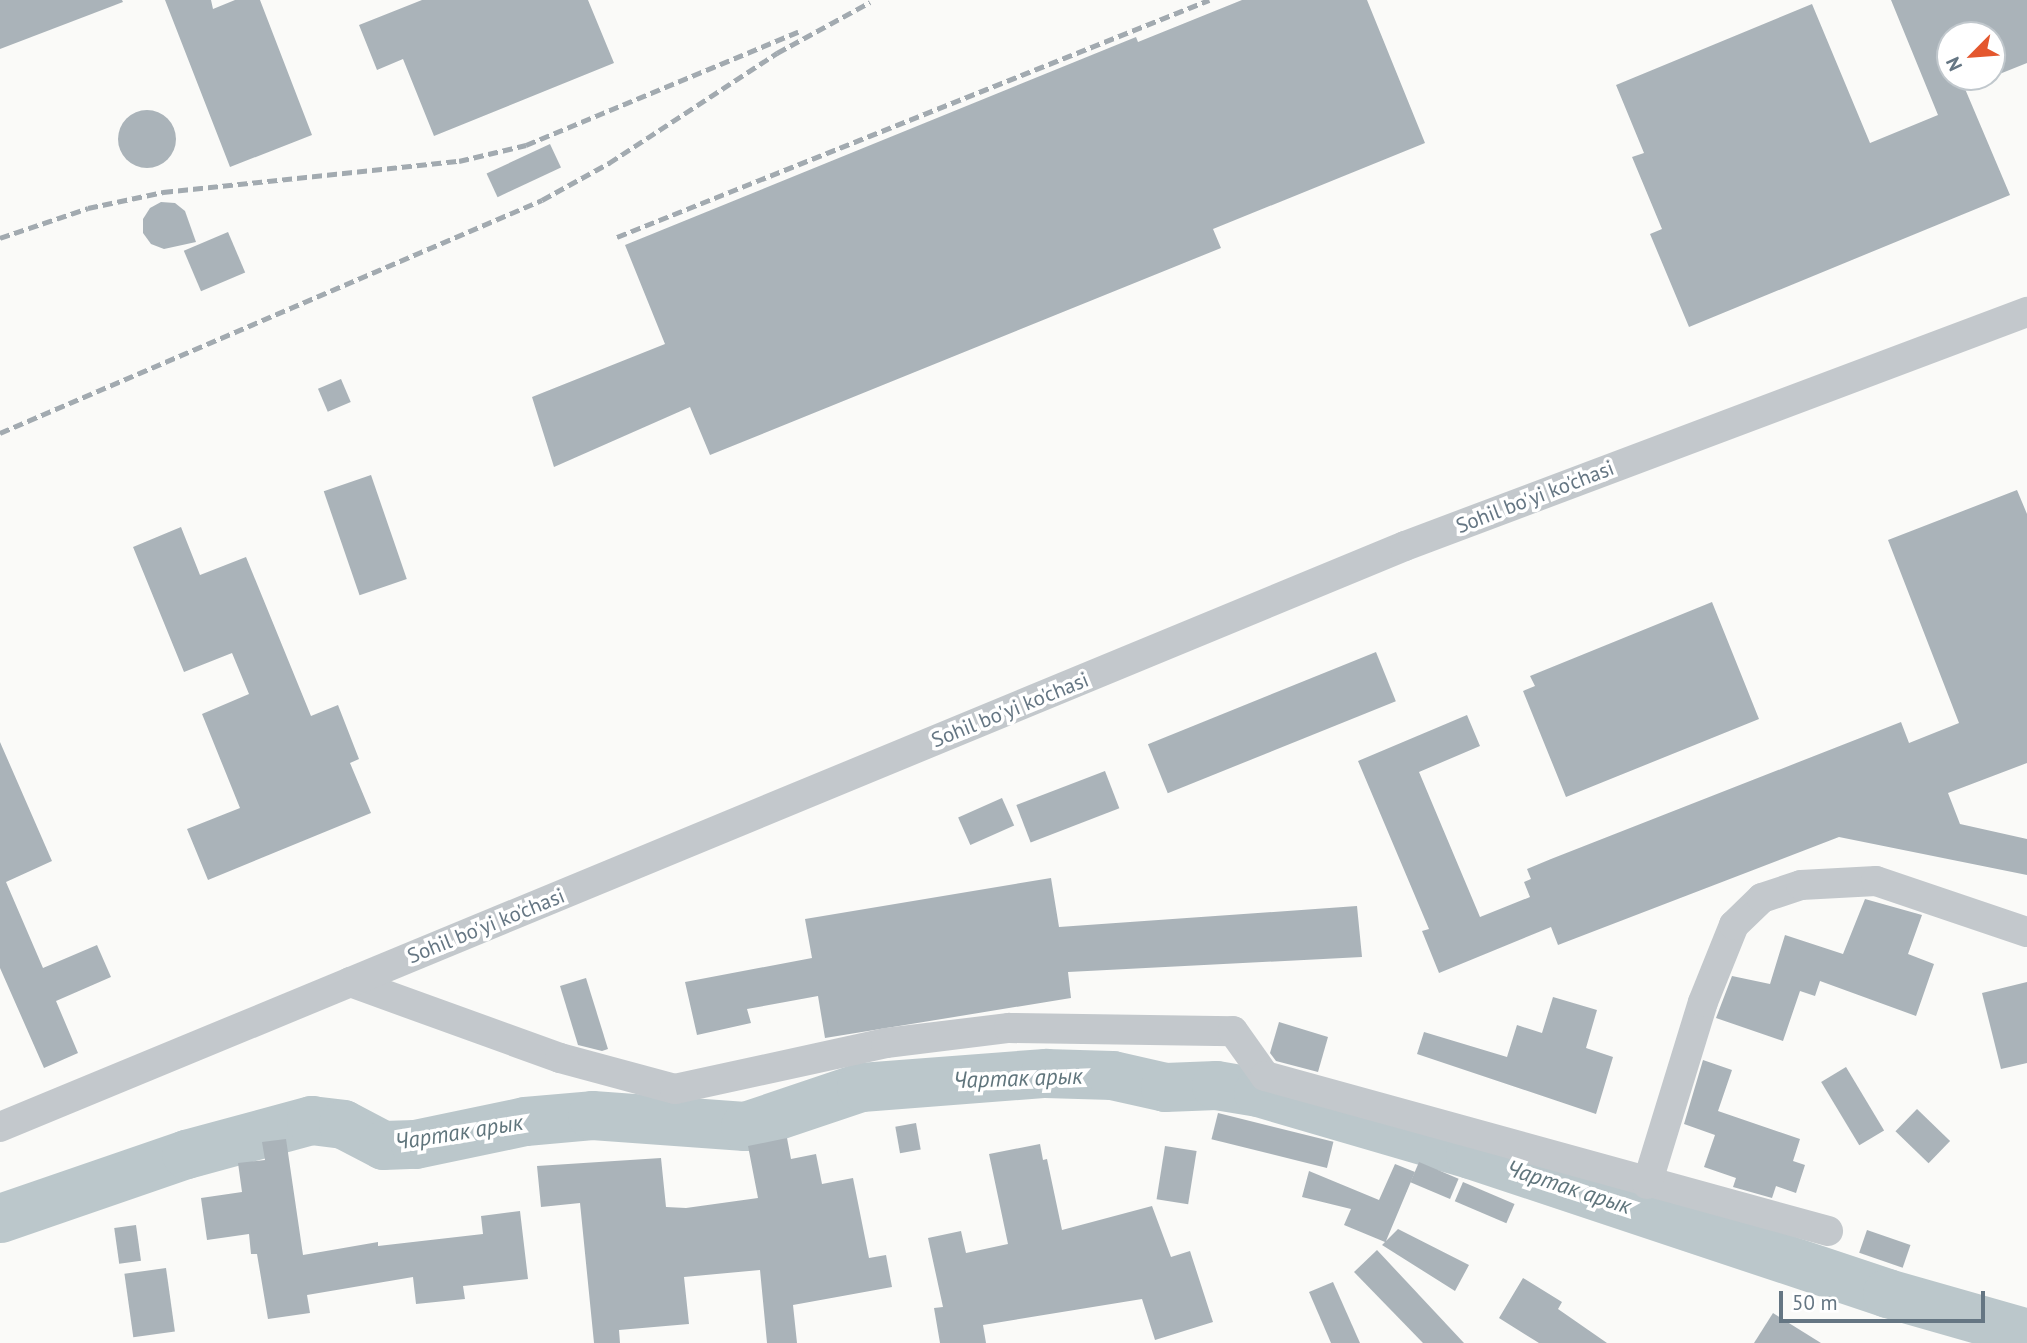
<!DOCTYPE html>
<meta charset="utf-8">
<style>
body{margin:0}
#map{position:relative;width:2027px;height:1343px;overflow:hidden;background:#fafaf8;font-family:"PT Sans",sans-serif}
div>[style]{position:absolute}
.river>*{height:49px;margin:-24.5px;padding:0 24.5px;transform-origin:24.5px;border-radius:24.5px;background:#bbc7cb}
.building>*{inset:0;background:#aab3b9;transform-origin:0 0}
.round{border-radius:50%}
.minor>*{height:30px;margin:-15px;padding:0 15px;transform-origin:15px;border-radius:15px;background:#c3c8cc}
.rail>*{height:5px;margin-top:-2.5px;transform-origin:0;background:repeating-linear-gradient(90deg,#a2aab0 0 10px,transparent 0 15px)}
span{translate:-50% -50%;white-space:nowrap;text-align:center;line-height:1.15;-webkit-text-stroke:7px #fff;paint-order:stroke}
.street-label{font-size:21px;color:#657683}
.water-label{font-size:23px;color:#60757c;font-style:italic}
.north{position:absolute;left:1936px;top:21px;width:70px;height:70px;box-sizing:border-box;background:#fff;border:2px solid #c1c8cd;border-radius:50%;rotate:245deg;font-size:19px;font-weight:700;line-height:28px;text-align:center;color:#657683}
.north::after{content:'';display:block;margin:auto;width:24px;height:32px;background:#e4572e;clip-path:polygon(50% 0,100% 100%,50% 72%,0 100%)}
.scale{position:absolute;left:1779px;top:1291px;width:206px;height:32px;box-sizing:border-box;border:4px solid #657683;border-top:0;padding-left:9px;font-size:21px;line-height:24px;white-space:nowrap;color:#657683;-webkit-text-stroke:5px #fff;paint-order:stroke}
</style>
<div id="map">
<div class="river">
<i style="left:0;top:1218px;width:197px;rotate:-19deg"></i>
<i style="left:186px;top:1154px;width:130px;rotate:-15.2deg"></i>
<i style="left:311px;top:1120px;width:32px;rotate:7deg"></i>
<i style="left:343px;top:1124px;width:45px;rotate:27.7deg"></i>
<i style="left:383px;top:1145px;width:32px;rotate:-2deg"></i>
<i style="left:415px;top:1144px;width:112px;rotate:-11.8deg"></i>
<i style="left:525px;top:1121px;width:67px;rotate:-5.1deg"></i>
<i style="left:592px;top:1115px;width:153px;rotate:4.1deg"></i>
<i style="left:745px;top:1126px;width:122px;rotate:-18.6deg"></i>
<i style="left:861px;top:1087px;width:185px;rotate:-4.4deg"></i>
<i style="left:1045px;top:1073px;width:67px;rotate:1.7deg"></i>
<i style="left:1112px;top:1075px;width:54px;rotate:12.8deg"></i>
<i style="left:1165px;top:1087px;width:51px;rotate:-2.2deg"></i>
<i style="left:1216px;top:1085px;width:43px;rotate:9.5deg"></i>
<i style="left:1258px;top:1092px;width:221px;rotate:16.3deg"></i>
<i style="left:1470px;top:1154px;width:440px;rotate:18.4deg"></i>
<i style="left:1887px;top:1293px;width:146px;rotate:15.9deg"></i>
</div>
<div class="building">
<i style="clip-path:polygon(0 0,122px 0,123px 2px,0 49px)"></i>
<i style="clip-path:polygon(165px 0,211px 0,213px 9px,235px 0,260px 0,312px 135px,230px 167px)"></i>
<i style="clip-path:polygon(422px 0,588px 0,614px 63px,434px 136px,403px 59px,377px 70px,359px 25px)"></i>
<i style="clip-path:polygon(1242px 0,1367px 0,1425px 143px,1213px 229px,1221px 248px,710px 455px,690px 407px,554px 467px,532px 397px,665px 344px,625px 245px,1136px 37px,1138px 42px)"></i>
<i style="clip-path:polygon(1891px 0,2027px 0,2027px 63px,1992px 77px,1992px 35px,1950px 35px,1950px 77px,1960px 77px,2010px 195px,1689px 327px,1650px 234px,1662px 229px,1632px 157px,1644px 153px,1616px 85px,1812px 4px,1870px 143px,1938px 115px)"></i>
<i class="round" style="left:118px;top:110px;width:58px;height:58px"></i>
<i style="left:550px;top:144px;width:26px;height:70px;rotate:65deg"></i>
<i style="clip-path:polygon(161px 202px,175px 203px,185px 211px,196px 242px,164px 249px,151px 244px,143px 233px,143px 219px,150px 208px)"></i>
<i style="left:228px;top:232px;width:44px;height:48px;rotate:67deg"></i>
<i style="left:341px;top:379px;width:25px;height:25px;rotate:67deg"></i>
<i style="left:371px;top:475px;width:110px;height:50px;rotate:71deg"></i>
<i style="clip-path:polygon(2017px 490px,2027px 514px,2027px 763px,1948px 793px,1960px 824px,2027px 839px,2027px 875px,1839px 837px,1558px 945px,1551px 927px,1439px 973px,1422px 931px,1429px 929px,1358px 761px,1467px 715px,1480px 746px,1419px 772px,1480px 917px,1530px 897px,1524px 882px,1531px 879px,1527px 869px,1551px 859px,1901px 722px,1909px 743px,1959px 723px,1888px 540px)"></i>
<i style="clip-path:polygon(181px 527px,200px 575px,246px 557px,311px 716px,338px 705px,359px 759px,350px 763px,371px 813px,208px 880px,187px 829px,240px 808px,202px 714px,249px 694px,232px 653px,184px 672px,133px 547px)"></i>
<i style="clip-path:polygon(1712px 602px,1759px 719px,1566px 797px,1523px 691px,1535px 686px,1530px 676px)"></i>
<i style="left:1376px;top:652px;width:53px;height:246px;rotate:68deg"></i>
<i style="clip-path:polygon(0 742px,52px 861px,6px 882px,43px 968px,97px 945px,111px 977px,56px 1001px,78px 1053px,44px 1068px,0 968px)"></i>
<i style="left:1105px;top:771px;width:40px;height:95px;rotate:69deg"></i>
<i style="left:1002px;top:798px;width:30px;height:48px;rotate:66deg"></i>
<i style="clip-path:polygon(1051px 878px,1059px 927px,1357px 906px,1362px 957px,1068px 972px,1071px 998px,825px 1038px,818px 996px,747px 1009px,751px 1023px,697px 1035px,685px 982px,812px 958px,805px 919px)"></i>
<i style="clip-path:polygon(1865px 899px,1922px 915px,1908px 954px,1934px 964px,1916px 1016px,1820px 981px,1815px 996px,1800px 991px,1783px 1041px,1716px 1018px,1732px 976px,1770px 984px,1785px 935px,1843px 954px)"></i>
<i style="clip-path:polygon(586px 978px,608px 1049px,602px 1051px,578px 1045px,560px 986px)"></i>
<i style="clip-path:polygon(2027px 982px,2027px 1063px,2001px 1069px,1982px 993px)"></i>
<i style="clip-path:polygon(1553px 997px,1597px 1010px,1586px 1048px,1613px 1057px,1596px 1114px,1417px 1054px,1424px 1032px,1507px 1057px,1517px 1025px,1542px 1033px)"></i>
<i style="clip-path:polygon(1279px 1022px,1328px 1037px,1318px 1072px,1276px 1061px,1270px 1053px)"></i>
<i style="clip-path:polygon(1703px 1060px,1732px 1070px,1718px 1111px,1800px 1139px,1793px 1161px,1805px 1165px,1796px 1193px,1776px 1186px,1772px 1198px,1733px 1187px,1736px 1178px,1704px 1167px,1715px 1135px,1684px 1124px)"></i>
<i style="left:1846px;top:1067px;width:74px;height:29px;rotate:59deg"></i>
<i style="left:1917px;top:1109px;width:46px;height:31px;rotate:44deg"></i>
<i style="left:1218px;top:1113px;width:119px;height:27px;rotate:14deg"></i>
<i style="left:916px;top:1123px;width:27px;height:21px;rotate:80deg"></i>
<i style="clip-path:polygon(787px 1138px,791px 1159px,816px 1154px,822px 1184px,853px 1178px,869px 1258px,886px 1255px,892px 1287px,793px 1305px,797px 1343px,767px 1343px,760px 1270px,684px 1277px,689px 1324px,619px 1330px,620px 1343px,594px 1343px,580px 1203px,541px 1207px,537px 1166px,661px 1158px,666px 1207px,686px 1208px,758px 1198px,748px 1146px)"></i>
<i style="clip-path:polygon(286px 1139px,303px 1255px,378px 1242px,378px 1246px,483px 1234px,481px 1216px,520px 1211px,528px 1279px,463px 1286px,465px 1299px,416px 1304px,413px 1277px,307px 1295px,310px 1313px,268px 1319px,257px 1254px,251px 1254px,249px 1234px,207px 1240px,201px 1198px,242px 1192px,238px 1163px,265px 1160px,262px 1142px)"></i>
<i style="clip-path:polygon(1040px 1144px,1043px 1160px,1047px 1159px,1062px 1230px,1152px 1206px,1171px 1257px,1190px 1251px,1213px 1322px,1155px 1340px,1142px 1299px,983px 1325px,986px 1343px,940px 1343px,934px 1308px,943px 1307px,928px 1238px,961px 1231px,966px 1253px,1008px 1244px,989px 1154px)"></i>
<i style="left:1165px;top:1146px;width:32px;height:54px;rotate:9deg"></i>
<i style="left:1419px;top:1162px;width:43px;height:22px;rotate:23deg"></i>
<i style="clip-path:polygon(1395px 1164px,1415px 1172px,1386px 1241px,1398px 1229px,1469px 1265px,1455px 1291px,1382px 1245px,1385px 1242px,1344px 1225px,1351px 1209px,1302px 1197px,1309px 1171px,1379px 1200px)"></i>
<i style="left:1463px;top:1182px;width:56px;height:21px;rotate:23deg"></i>
<i style="left:136px;top:1225px;width:36px;height:22px;rotate:82deg"></i>
<i style="left:1867px;top:1230px;width:46px;height:24px;rotate:19deg"></i>
<i style="clip-path:polygon(1377px 1250px,1464px 1343px,1423px 1343px,1354px 1272px)"></i>
<i style="left:166px;top:1268px;width:64px;height:42px;rotate:82deg"></i>
<i style="clip-path:polygon(1523px 1278px,1562px 1302px,1558px 1309px,1607px 1343px,1539px 1343px,1499px 1318px)"></i>
<i style="clip-path:polygon(1333px 1282px,1360px 1343px,1331px 1343px,1309px 1292px)"></i>
<i style="clip-path:polygon(1773px 1313px,1821px 1343px,1754px 1343px)"></i>
</div>
<div class="minor">
<i style="left:350px;top:982px;width:223px;rotate:19.9deg"></i>
<i style="left:560px;top:1058px;width:119px;rotate:15.1deg"></i>
<i style="left:675px;top:1089px;width:216px;rotate:-12.3deg"></i>
<i style="left:886px;top:1043px;width:124px;rotate:-7deg"></i>
<i style="left:1009px;top:1028px;width:224px;rotate:0.8deg"></i>
<i style="left:1233px;top:1031px;width:55px;rotate:54.6deg"></i>
<i style="left:1265px;top:1076px;width:584px;rotate:15.39deg"></i>
<i style="left:0;top:1127px;width:1520px;rotate:-22.47deg"></i>
<i style="left:1405px;top:546px;width:665px;rotate:-20.62deg"></i>
<i style="left:1647px;top:1184px;width:190px;rotate:-72.9deg"></i>
<i style="left:1703px;top:1002px;width:83px;rotate:-68.1deg"></i>
<i style="left:1734px;top:925px;width:39px;rotate:-44deg"></i>
<i style="left:1762px;top:898px;width:41px;rotate:-18.4deg"></i>
<i style="left:1801px;top:885px;width:75px;rotate:-3.1deg"></i>
<i style="left:1876px;top:881px;width:159px;rotate:18.7deg"></i>
</div>
<div class="rail">
<i style="left:617px;top:237px;width:638px;rotate:-21.82deg"></i>
<i style="left:0;top:238px;width:93px;rotate:-18.8deg"></i>
<i style="left:88px;top:208px;width:77px;rotate:-12deg"></i>
<i style="left:163px;top:192px;width:298px;rotate:-6deg"></i>
<i style="left:459px;top:161px;width:69px;rotate:-13.4deg"></i>
<i style="left:526px;top:145px;width:295px;rotate:-22.6deg"></i>
<i style="left:0;top:433px;width:590px;rotate:-23.26deg"></i>
<i style="left:542px;top:200px;width:77px;rotate:-28.9deg"></i>
<i style="left:609px;top:163px;width:201px;rotate:-33.2deg"></i>
<i style="left:777px;top:53px;width:106px;rotate:-28.7deg"></i>
</div>
<div class="street-label">
<span style="left:1535px;top:497px;rotate:-21deg">Sohil bo'yi ko'chasi</span>
<span style="left:1010px;top:710px;rotate:-22deg">Sohil bo'yi ko'chasi</span>
<span style="left:486px;top:926px;rotate:-22deg">Sohil bo'yi ko'chasi</span>
</div>
<div class="water-label">
<span style="left:1018px;top:1078px;rotate:-2deg">Чартак арык</span>
<span style="left:459px;top:1132px;rotate:-9deg">Чартак арык</span>
<span style="left:1569px;top:1187px;rotate:18deg">Чартак арык</span>
</div>
<div class="north">N</div>
<div class="scale">50 m</div>
</div>
